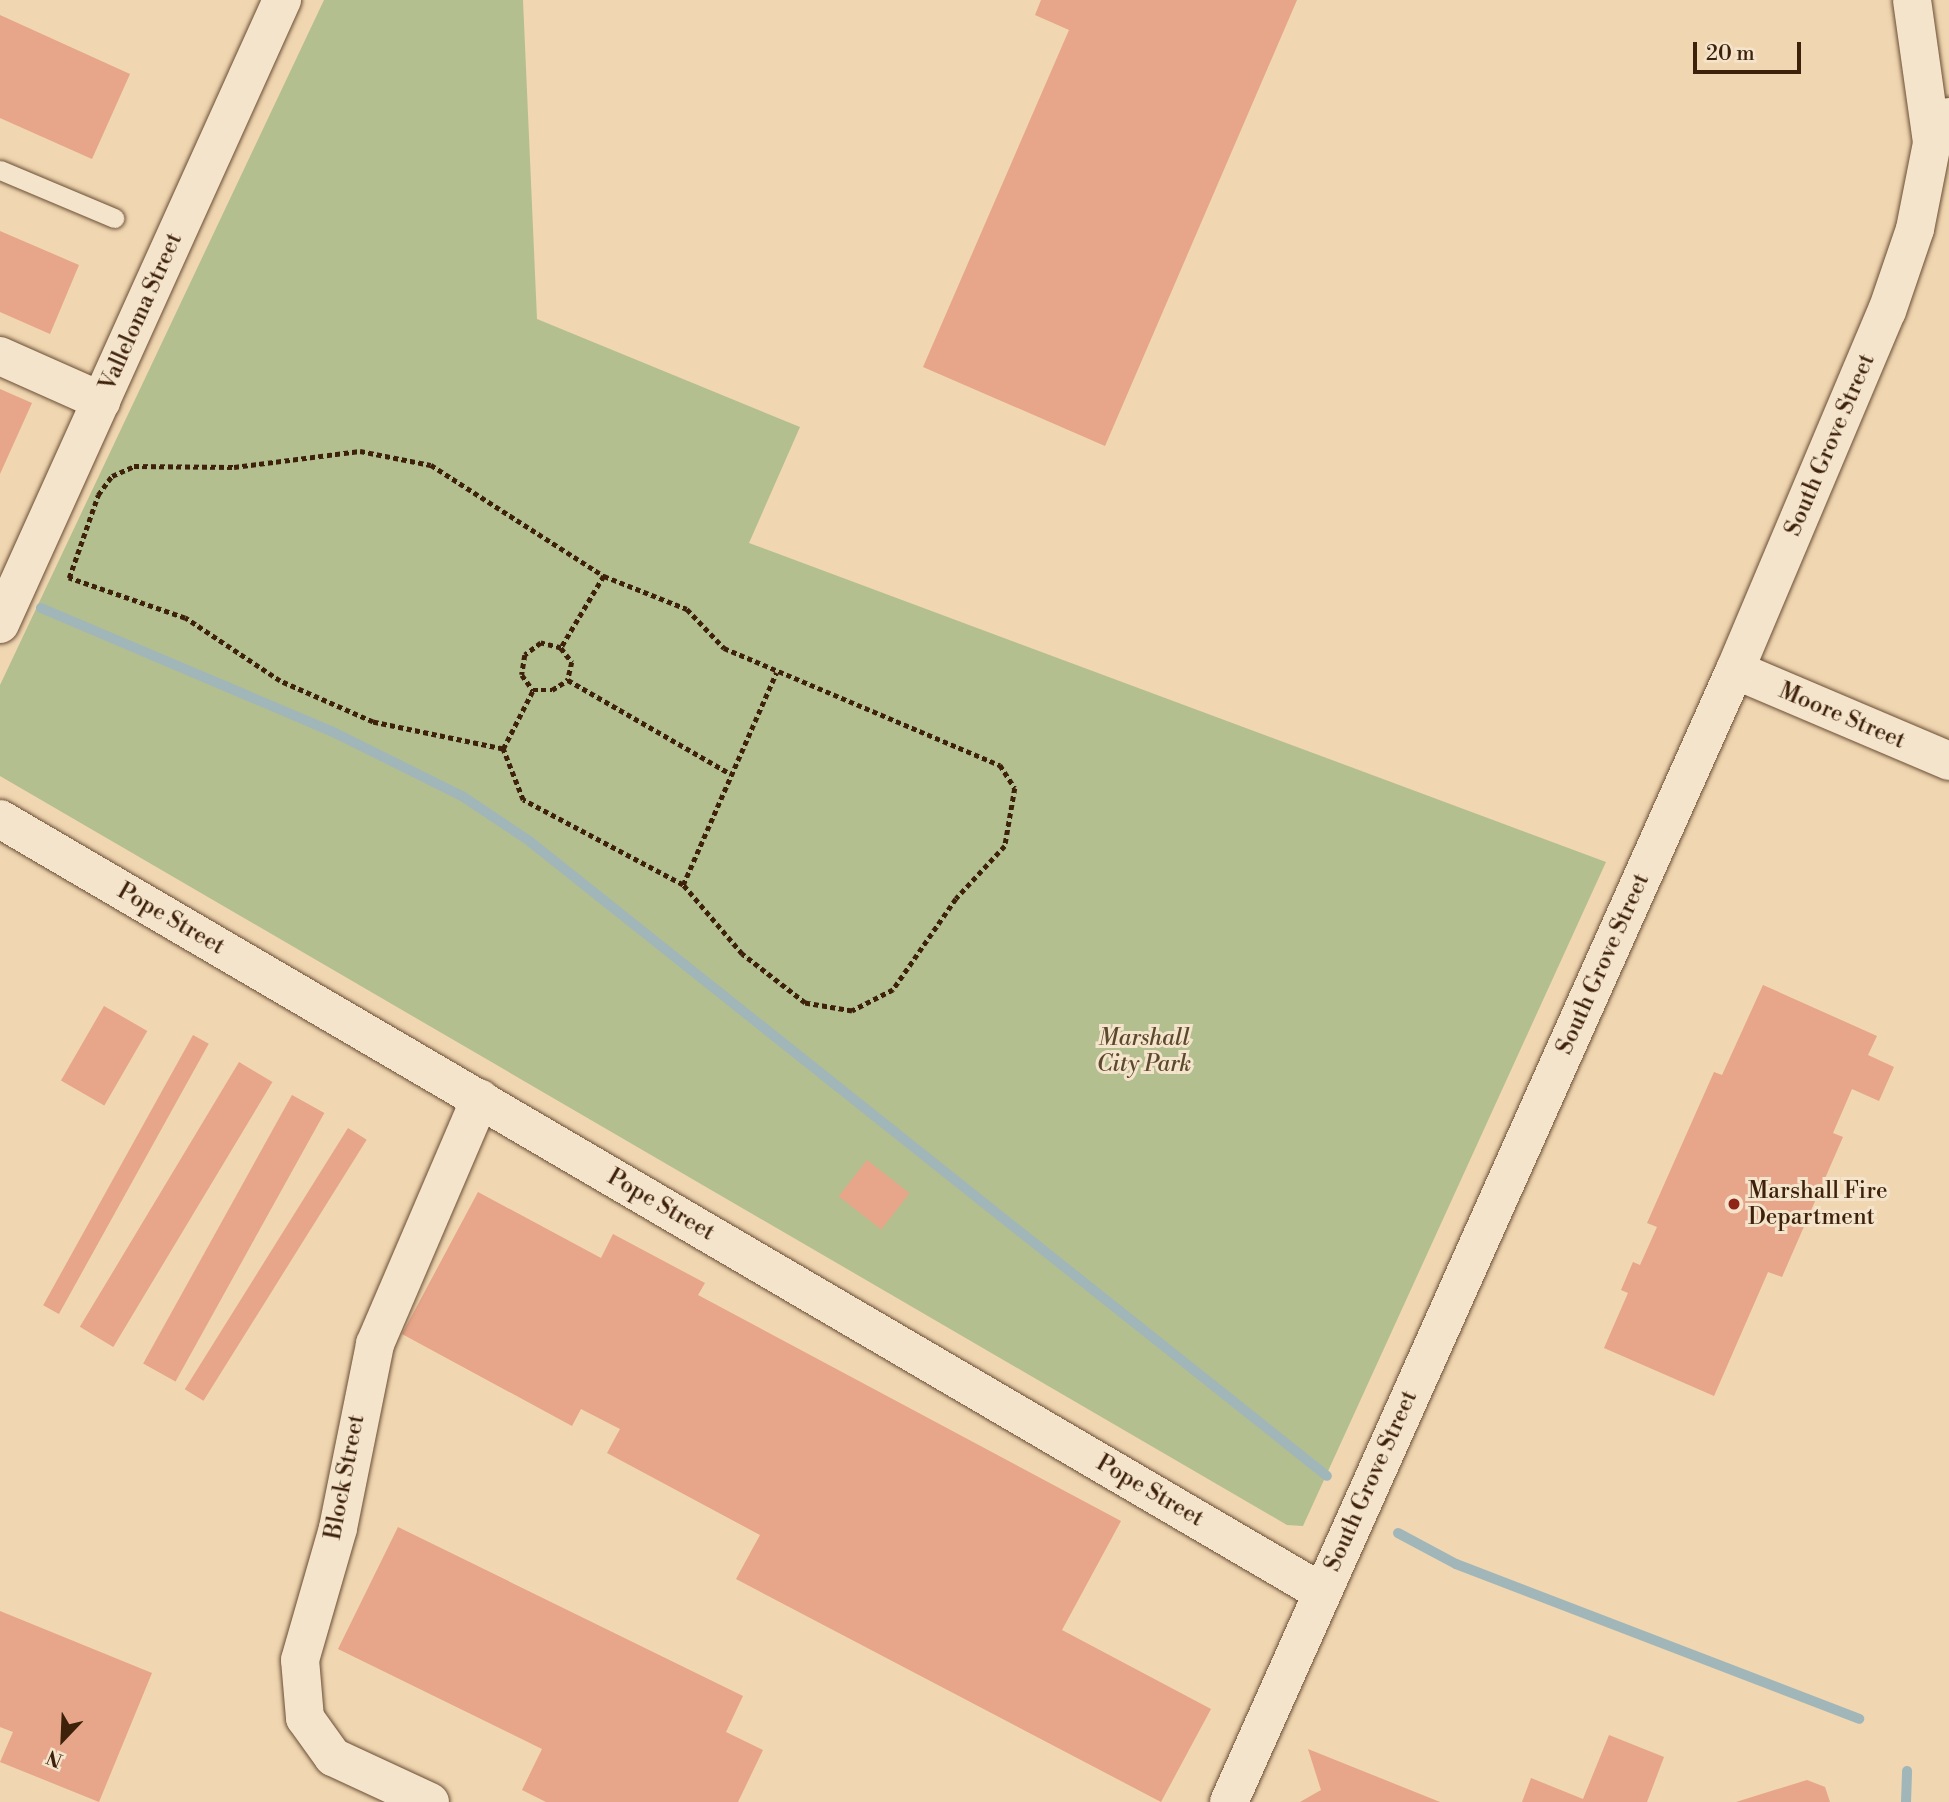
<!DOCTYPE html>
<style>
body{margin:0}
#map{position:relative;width:1949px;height:1802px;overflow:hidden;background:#f0d6b1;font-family:"Libre Bodoni",serif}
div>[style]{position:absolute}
.green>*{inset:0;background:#b4bf90}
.stream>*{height:10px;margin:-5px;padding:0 5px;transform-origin:5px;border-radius:5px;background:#a0b6b8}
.building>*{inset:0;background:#e7a589;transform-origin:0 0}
.path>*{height:4.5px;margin-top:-2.25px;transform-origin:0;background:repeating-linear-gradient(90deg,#3e210b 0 5px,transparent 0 8.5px)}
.roads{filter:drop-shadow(0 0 2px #6a4e34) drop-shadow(0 0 2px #6a4e34)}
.lane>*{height:19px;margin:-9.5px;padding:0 9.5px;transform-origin:9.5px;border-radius:9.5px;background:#f5e4cc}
.street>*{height:38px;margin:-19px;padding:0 19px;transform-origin:19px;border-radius:19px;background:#f5e4cc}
.dots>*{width:19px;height:19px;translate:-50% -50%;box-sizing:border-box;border:4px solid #f5e4cc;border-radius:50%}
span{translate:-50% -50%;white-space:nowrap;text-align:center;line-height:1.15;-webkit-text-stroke:6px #f5e4cc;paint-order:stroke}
.street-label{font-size:23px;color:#3e210b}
.park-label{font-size:23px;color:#5c482c;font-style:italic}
.poi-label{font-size:23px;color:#3e210b}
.left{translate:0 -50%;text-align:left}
.north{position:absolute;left:28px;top:1704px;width:70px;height:70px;-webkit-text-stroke:5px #f5e4cc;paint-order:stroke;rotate:203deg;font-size:19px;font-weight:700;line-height:28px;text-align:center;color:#3e210b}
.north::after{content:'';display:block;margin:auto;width:24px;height:32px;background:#3e210b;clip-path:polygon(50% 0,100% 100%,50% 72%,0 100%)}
.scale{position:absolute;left:1693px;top:42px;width:108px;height:32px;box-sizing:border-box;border:4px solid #3e210b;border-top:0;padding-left:9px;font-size:21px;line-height:24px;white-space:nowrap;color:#3e210b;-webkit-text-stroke:5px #f5e4cc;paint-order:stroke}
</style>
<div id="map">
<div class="green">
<i style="clip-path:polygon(324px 0,523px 0,537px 319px,800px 427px,749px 543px,1606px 862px,1303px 1526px,1287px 1525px,0 776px,0 685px)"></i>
</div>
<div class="stream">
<i style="left:41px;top:608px;width:315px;rotate:23deg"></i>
<i style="left:331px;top:731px;width:146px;rotate:26.4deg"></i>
<i style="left:462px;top:796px;width:79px;rotate:33.7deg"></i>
<i style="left:528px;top:840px;width:1021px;rotate:38.52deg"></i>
<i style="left:1398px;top:1533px;width:66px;rotate:28.1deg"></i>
<i style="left:1456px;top:1564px;width:432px;rotate:21deg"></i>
<i style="left:1906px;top:1802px;width:31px;rotate:-88deg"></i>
</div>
<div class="building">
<i style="clip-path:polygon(1041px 0,1297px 0,1105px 446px,923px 367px,1069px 30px,1035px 15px)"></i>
<i style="clip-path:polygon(0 15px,130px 74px,92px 159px,0 118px)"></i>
<i style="clip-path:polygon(0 231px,79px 265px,50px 334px,0 312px)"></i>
<i style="clip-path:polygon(0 389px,32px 403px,0 474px)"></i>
<i style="clip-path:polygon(1763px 985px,1877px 1036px,1868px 1055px,1894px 1067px,1879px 1101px,1852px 1089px,1833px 1133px,1843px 1137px,1782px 1277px,1768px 1272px,1714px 1396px,1604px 1348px,1628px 1293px,1621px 1290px,1633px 1262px,1640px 1265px,1657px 1227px,1647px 1223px,1714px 1072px,1722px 1075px)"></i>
<i style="left:104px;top:1006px;width:50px;height:86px;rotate:30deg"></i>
<i style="left:193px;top:1035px;width:18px;height:309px;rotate:29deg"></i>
<i style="left:239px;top:1062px;width:39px;height:309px;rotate:31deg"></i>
<i style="left:292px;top:1095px;width:37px;height:307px;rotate:29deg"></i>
<i style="left:348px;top:1128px;width:22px;height:308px;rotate:32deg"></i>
<i style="left:867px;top:1160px;width:54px;height:46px;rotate:38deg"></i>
<i style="clip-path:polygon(478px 1192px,601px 1258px,613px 1234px,705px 1283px,698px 1295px,1121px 1521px,1062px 1630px,1211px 1709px,1161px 1802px,736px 1579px,760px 1535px,607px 1453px,620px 1429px,581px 1409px,572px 1426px,402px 1334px)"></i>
<i style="clip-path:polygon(398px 1527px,743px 1696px,726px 1732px,763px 1750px,738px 1802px,546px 1802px,522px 1790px,542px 1749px,338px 1649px)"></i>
<i style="clip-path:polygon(0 1611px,152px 1673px,99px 1802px,0 1762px,13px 1732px,0 1727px)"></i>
<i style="clip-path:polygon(1609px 1735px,1664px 1757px,1647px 1802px,1522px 1802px,1531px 1778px,1583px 1799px)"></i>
<i style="clip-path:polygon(1308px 1749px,1440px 1802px,1300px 1802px,1321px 1790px)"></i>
<i style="clip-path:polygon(1807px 1780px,1825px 1787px,1830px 1802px,1736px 1802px)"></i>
</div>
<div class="path">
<i style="left:360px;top:451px;width:72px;rotate:11.2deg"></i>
<i style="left:431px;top:465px;width:206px;rotate:32.7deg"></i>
<i style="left:604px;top:576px;width:89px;rotate:21.7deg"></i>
<i style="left:687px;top:609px;width:54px;rotate:46.5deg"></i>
<i style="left:724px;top:648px;width:300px;rotate:23deg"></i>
<i style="left:1000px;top:765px;width:27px;rotate:57deg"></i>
<i style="left:1015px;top:788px;width:59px;rotate:99.8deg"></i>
<i style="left:1005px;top:846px;width:72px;rotate:132.8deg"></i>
<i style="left:956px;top:899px;width:111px;rotate:124.7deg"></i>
<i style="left:893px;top:990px;width:46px;rotate:152.9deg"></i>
<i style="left:852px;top:1011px;width:48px;rotate:-170.3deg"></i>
<i style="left:805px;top:1003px;width:80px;rotate:-142.1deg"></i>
<i style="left:742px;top:954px;width:91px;rotate:-130.5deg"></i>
<i style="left:683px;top:885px;width:181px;rotate:-152deg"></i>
<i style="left:523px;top:800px;width:55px;rotate:-111.4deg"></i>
<i style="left:503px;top:749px;width:133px;rotate:-168.3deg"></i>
<i style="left:373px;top:722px;width:102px;rotate:-156.2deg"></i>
<i style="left:280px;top:681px;width:114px;rotate:-146.4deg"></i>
<i style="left:185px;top:618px;width:123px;rotate:-161deg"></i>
<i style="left:69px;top:578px;width:88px;rotate:-70.7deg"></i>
<i style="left:98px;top:495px;width:24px;rotate:-54deg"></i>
<i style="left:112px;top:476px;width:24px;rotate:-24deg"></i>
<i style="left:134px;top:466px;width:100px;rotate:0.6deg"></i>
<i style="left:234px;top:467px;width:127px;rotate:-7.2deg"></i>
<i style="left:604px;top:576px;width:84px;rotate:120.8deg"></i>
<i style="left:561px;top:648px;width:18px;rotate:52deg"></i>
<i style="left:572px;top:662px;width:18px;rotate:103deg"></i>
<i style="left:568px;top:680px;width:188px;rotate:30deg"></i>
<i style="left:561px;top:648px;width:21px;rotate:-166deg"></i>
<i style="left:541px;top:643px;width:20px;rotate:143deg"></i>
<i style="left:525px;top:655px;width:20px;rotate:99deg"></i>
<i style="left:522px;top:675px;width:19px;rotate:54deg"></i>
<i style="left:533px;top:690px;width:19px"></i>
<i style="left:552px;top:690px;width:19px;rotate:-32deg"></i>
<i style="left:503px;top:749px;width:66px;rotate:-63deg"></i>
<i style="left:683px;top:885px;width:232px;rotate:-66.3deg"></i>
</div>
<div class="roads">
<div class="lane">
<i style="left:0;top:170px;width:124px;rotate:22.8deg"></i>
</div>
<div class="street">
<i style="left:1912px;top:0;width:144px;rotate:82deg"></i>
<i style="left:0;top:356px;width:111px;rotate:24deg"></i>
<i style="left:0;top:624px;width:685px;rotate:-65.68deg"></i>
<i style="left:1735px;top:670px;width:233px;rotate:23deg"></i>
<i style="left:0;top:819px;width:1531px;rotate:30.33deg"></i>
<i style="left:430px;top:1802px;width:107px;rotate:-155.1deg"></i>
<i style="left:333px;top:1757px;width:48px;rotate:-125.7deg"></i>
<i style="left:305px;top:1718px;width:58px;rotate:-94.9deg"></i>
<i style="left:300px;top:1660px;width:137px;rotate:-73.9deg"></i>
<i style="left:338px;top:1528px;width:188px;rotate:-78.6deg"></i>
<i style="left:375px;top:1344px;width:267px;rotate:-66.8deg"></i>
<i style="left:1229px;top:1802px;width:1240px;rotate:-65.92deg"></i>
<i style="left:1735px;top:670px;width:390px;rotate:-67.1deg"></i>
<i style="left:1887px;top:311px;width:87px;rotate:-71.1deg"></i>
<i style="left:1915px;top:229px;width:88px;rotate:-78.8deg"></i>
<i style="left:1932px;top:143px;width:31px;rotate:-57deg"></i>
</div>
</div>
<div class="dots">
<i style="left:1734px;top:1204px;background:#8f2418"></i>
</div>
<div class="street-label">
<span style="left:141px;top:312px;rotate:-66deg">Valleloma Street</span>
<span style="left:1830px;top:445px;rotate:-67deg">South Grove Street</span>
<span style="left:1842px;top:716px;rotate:23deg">Moore Street</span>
<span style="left:171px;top:919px;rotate:30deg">Pope Street</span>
<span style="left:1603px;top:964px;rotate:-66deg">South Grove Street</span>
<span style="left:661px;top:1205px;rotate:30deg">Pope Street</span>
<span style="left:345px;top:1477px;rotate:-79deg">Block Street</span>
<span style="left:1371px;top:1481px;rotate:-66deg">South Grove Street</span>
<span style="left:1150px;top:1491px;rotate:30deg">Pope Street</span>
</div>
<div class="park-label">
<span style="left:1144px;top:1051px">Marshall<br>City Park</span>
</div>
<div class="poi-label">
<span class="left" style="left:1748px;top:1204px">Marshall Fire<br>Department</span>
</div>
<div class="north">N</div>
<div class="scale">20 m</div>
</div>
